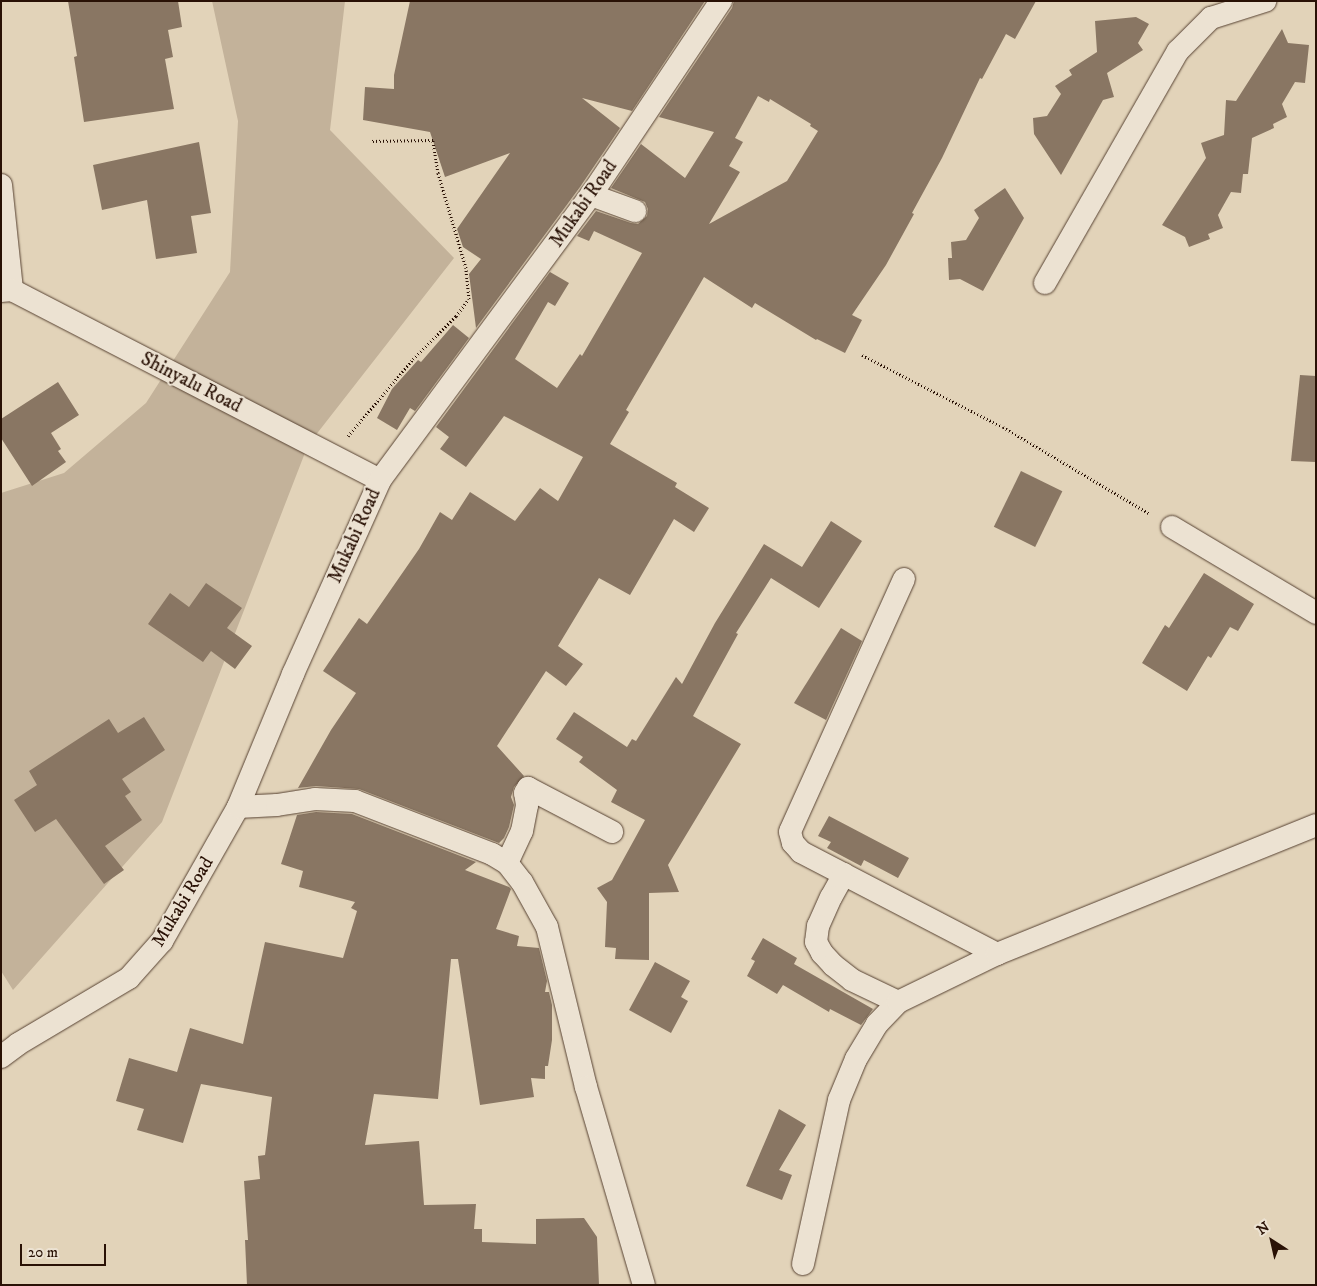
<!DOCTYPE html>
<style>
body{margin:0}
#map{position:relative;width:1317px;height:1286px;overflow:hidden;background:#e2d3b9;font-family:"IM FELL DW Pica",serif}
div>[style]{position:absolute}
.green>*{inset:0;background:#c3b29a}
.building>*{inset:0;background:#897663;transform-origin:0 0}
.path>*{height:3px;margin-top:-1.5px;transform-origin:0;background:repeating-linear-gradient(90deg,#291105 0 1px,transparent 0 3.5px)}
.roads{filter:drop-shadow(0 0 1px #574232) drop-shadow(0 0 1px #574232)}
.minor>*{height:22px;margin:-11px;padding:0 11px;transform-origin:11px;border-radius:11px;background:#ece2d2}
span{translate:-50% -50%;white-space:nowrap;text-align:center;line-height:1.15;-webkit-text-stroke:4px #ece2d2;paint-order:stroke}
.street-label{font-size:19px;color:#291105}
.frame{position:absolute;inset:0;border:2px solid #291105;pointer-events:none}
.north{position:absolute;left:1247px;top:1216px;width:50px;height:50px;-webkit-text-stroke:4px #ece2d2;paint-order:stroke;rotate:325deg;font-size:14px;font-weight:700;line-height:20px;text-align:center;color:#291105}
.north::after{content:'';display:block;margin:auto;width:18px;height:22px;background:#291105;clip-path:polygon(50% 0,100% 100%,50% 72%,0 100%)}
.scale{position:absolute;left:20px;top:1244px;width:86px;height:22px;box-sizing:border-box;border:2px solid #291105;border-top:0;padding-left:6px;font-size:15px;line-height:18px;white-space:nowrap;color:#291105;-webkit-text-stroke:4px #ece2d2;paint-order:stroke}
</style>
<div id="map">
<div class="green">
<i style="clip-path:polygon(212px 1px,345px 1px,330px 130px,454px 258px,308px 445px,162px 822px,13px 990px,1px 971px,1px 493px,64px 473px,146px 403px,230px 272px,238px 121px)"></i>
</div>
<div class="building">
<i style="clip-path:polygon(68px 1px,178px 1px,182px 27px,168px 30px,173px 57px,165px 59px,174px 109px,84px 122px,74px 57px,77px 56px)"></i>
<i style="clip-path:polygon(410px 1px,705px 1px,632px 111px,582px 98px,620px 128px,580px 187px,476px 328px,469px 274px,481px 259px,463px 247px,457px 229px,510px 153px,445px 177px,430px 132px,363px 120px,365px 87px,394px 89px,394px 75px)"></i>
<i style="clip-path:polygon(evenodd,734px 1px,1036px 1px,1015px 39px,1006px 34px,982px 79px,980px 78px,942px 158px,912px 213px,914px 214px,886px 265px,852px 315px,862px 320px,845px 353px,817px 339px,816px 340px,755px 303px,752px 308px,704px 277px,626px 410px,629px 412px,610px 444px,677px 483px,675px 487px,709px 508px,694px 532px,674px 519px,630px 595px,599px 578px,558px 646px,583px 664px,566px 686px,546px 671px,497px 746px,524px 776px,514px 787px,511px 797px,514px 805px,509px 827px,504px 838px,499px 843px,359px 789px,316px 786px,298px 788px,331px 730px,356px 693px,323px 671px,359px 618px,367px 624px,419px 549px,440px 512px,452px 520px,470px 492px,515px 521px,540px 488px,558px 501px,583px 457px,504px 416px,466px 467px,440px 449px,449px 437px,436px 427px,550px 272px,569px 283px,555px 306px,548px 302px,515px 359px,557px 388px,580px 354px,582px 356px,642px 253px,594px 231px,589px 241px,577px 236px,596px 211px,631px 223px,638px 224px,647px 216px,648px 209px,645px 202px,611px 188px,641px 144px,685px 178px,714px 132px,659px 117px,732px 8px,734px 1px,758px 96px,769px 102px,770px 99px,811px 124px,810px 126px,818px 131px,787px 181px,709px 224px,740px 172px,729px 166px,743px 142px,735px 138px,758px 96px)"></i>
<i style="clip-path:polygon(1136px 17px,1149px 24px,1138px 43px,1143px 50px,1107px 73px,1114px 97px,1103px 100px,1061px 175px,1034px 134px,1033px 118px,1047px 116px,1061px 94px,1055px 86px,1072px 75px,1069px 70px,1097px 52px,1095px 21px)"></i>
<i style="clip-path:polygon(1282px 29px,1288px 43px,1309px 45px,1305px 83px,1295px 82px,1282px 104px,1287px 117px,1273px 124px,1274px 128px,1252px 138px,1248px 174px,1243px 174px,1241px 193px,1231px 192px,1218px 215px,1223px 228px,1208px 234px,1210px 239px,1189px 247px,1185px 237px,1162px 225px,1206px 158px,1201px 143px,1224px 135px,1226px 100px,1236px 101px)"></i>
<i style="clip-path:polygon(199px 142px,211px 213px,191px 216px,197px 253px,156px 259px,147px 200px,102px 210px,93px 165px)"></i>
<i style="clip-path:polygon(1005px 188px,1024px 218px,983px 291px,960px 279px,949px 280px,948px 258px,952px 258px,951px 242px,966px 240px,979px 218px,974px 210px)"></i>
<i style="clip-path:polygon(453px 325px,469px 338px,415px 411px,410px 408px,397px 430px,377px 418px,392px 389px,418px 360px,421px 362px)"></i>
<i style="clip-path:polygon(1300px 375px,1316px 376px,1316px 462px,1291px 461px)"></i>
<i style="clip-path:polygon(58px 382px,79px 415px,51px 433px,61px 449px,58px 451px,66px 462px,32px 486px,1px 438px,1px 419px)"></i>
<i style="left:1021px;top:471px;width:46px;height:62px;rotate:26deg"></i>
<i style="clip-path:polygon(831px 521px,862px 541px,819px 608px,771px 578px,736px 633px,738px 634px,693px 716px,741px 744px,668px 865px,679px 892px,649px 893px,649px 960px,615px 959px,616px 948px,605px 947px,607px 902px,597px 888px,612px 880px,645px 820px,611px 802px,617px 790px,579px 762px,583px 757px,556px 739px,574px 712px,627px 747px,632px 739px,636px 741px,676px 677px,682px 684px,715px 623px,764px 544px,802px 567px)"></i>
<i style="clip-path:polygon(1204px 573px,1254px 604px,1238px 631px,1230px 627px,1211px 658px,1208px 656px,1187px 691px,1142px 663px,1165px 625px,1169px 628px)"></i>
<i style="clip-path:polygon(206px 583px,242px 608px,227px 628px,252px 646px,235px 669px,211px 651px,203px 662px,148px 624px,170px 593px,189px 607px)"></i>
<i style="clip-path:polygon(841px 628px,862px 641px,826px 720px,794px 703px)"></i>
<i style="clip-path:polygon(144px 717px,165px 750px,122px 779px,131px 792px,125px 796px,142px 820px,105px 846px,124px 870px,104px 884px,56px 819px,35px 832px,14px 800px,37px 785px,29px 771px,109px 719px,118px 733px)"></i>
<i style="clip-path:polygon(316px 812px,352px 814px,476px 862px,465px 870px,509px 887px,511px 889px,496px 929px,519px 936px,517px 946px,539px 948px,547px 981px,545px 992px,549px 992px,552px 1005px,552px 1040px,548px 1066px,545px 1066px,545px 1079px,531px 1078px,534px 1097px,480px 1105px,458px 959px,451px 959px,438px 1099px,374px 1094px,365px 1145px,419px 1141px,424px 1205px,476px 1204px,474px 1229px,482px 1229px,482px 1242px,536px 1244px,536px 1219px,584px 1218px,597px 1237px,599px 1285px,247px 1285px,245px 1240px,248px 1240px,244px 1181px,260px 1179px,258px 1156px,265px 1155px,272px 1097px,201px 1084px,183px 1143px,137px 1130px,144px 1109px,116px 1101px,129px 1058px,177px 1072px,190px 1028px,243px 1044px,265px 942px,343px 958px,357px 911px,351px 908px,355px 902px,299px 887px,303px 871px,281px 864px,297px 815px)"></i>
<i style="clip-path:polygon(829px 816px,909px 858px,898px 878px,864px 860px,861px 866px,827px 848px,831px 842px,818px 836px)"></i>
<i style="clip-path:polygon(763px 938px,797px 958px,794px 964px,873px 1009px,861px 1025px,830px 1009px,829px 1012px,783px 985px,777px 994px,747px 976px,755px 961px,751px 959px)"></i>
<i style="clip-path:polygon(655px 962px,690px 981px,681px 997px,688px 1001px,671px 1033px,629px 1010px)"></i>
<i style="clip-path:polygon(779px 1109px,806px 1125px,779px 1170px,792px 1175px,782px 1200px,746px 1186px)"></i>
</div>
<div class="path">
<i style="left:862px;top:355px;width:158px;rotate:27.1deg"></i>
<i style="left:1003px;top:427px;width:171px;rotate:30.6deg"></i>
<i style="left:348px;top:436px;width:101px;rotate:-49.8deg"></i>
<i style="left:413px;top:359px;width:61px;rotate:-45deg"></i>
<i style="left:456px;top:316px;width:21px;rotate:-53deg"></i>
<i style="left:469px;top:299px;width:31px;rotate:-96deg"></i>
<i style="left:466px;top:268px;width:99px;rotate:-106.4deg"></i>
<i style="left:438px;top:173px;width:33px;rotate:-99deg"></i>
<i style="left:433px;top:140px;width:63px;rotate:179.1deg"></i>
</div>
<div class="roads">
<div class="minor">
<i style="left:1px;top:185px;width:106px;rotate:84deg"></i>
<i style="left:591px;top:195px;width:47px;rotate:20deg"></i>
<i style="left:1045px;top:283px;width:267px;rotate:-60.2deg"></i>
<i style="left:1178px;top:51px;width:47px;rotate:-45deg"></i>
<i style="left:1211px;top:18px;width:57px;rotate:-17.5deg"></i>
<i style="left:1px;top:291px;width:11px;rotate:-5deg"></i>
<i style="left:12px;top:290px;width:414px;rotate:27.3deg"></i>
<i style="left:1172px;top:527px;width:168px;rotate:30.8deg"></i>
<i style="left:904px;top:579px;width:277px;rotate:114.3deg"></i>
<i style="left:790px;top:832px;width:11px;rotate:75deg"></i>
<i style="left:793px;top:843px;width:12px;rotate:48deg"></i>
<i style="left:801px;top:852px;width:221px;rotate:27.5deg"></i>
<i style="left:238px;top:807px;width:39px;rotate:-3deg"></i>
<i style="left:277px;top:805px;width:38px;rotate:-9deg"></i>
<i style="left:315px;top:799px;width:40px;rotate:2.9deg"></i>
<i style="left:355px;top:801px;width:147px;rotate:21.1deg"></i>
<i style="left:492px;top:854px;width:17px;rotate:31deg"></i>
<i style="left:507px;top:863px;width:24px;rotate:52deg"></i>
<i style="left:522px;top:882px;width:51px;rotate:60.9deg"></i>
<i style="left:547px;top:927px;width:165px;rotate:76.3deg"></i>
<i style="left:586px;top:1087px;width:206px;rotate:73.7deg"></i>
<i style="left:507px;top:863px;width:35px;rotate:-65deg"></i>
<i style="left:522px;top:831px;width:26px;rotate:-79deg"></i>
<i style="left:527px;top:805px;width:12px;rotate:-99deg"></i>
<i style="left:525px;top:793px;width:6px;rotate:-59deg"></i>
<i style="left:528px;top:788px;width:95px;rotate:27.6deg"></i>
<i style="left:844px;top:874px;width:26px;rotate:119deg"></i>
<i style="left:831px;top:897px;width:32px;rotate:114deg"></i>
<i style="left:818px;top:926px;width:16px;rotate:97deg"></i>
<i style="left:816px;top:942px;width:13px;rotate:61deg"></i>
<i style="left:822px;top:953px;width:16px;rotate:47deg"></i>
<i style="left:833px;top:965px;width:24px;rotate:38deg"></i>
<i style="left:852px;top:980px;width:51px;rotate:25.6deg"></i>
<i style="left:1px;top:1057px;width:21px;rotate:-37deg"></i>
<i style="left:18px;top:1044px;width:129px;rotate:-30.7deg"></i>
<i style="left:129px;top:978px;width:50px;rotate:-48.3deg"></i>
<i style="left:162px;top:941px;width:154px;rotate:-60.4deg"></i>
<i style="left:238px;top:807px;width:144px;rotate:-67.5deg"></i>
<i style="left:293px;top:674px;width:213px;rotate:-65.8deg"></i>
<i style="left:380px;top:480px;width:355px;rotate:-53.5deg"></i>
<i style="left:591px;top:195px;width:234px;rotate:-56.2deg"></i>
<i style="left:803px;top:1264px;width:168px;rotate:-77.6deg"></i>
<i style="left:839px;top:1100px;width:44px;rotate:-67.5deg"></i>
<i style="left:856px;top:1059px;width:41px;rotate:-59deg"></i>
<i style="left:877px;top:1024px;width:30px;rotate:-46deg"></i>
<i style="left:898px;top:1002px;width:110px;rotate:-25.9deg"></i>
<i style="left:997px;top:954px;width:344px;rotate:-22deg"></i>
</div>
</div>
<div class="street-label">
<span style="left:584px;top:204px;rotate:-55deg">Mukabi Road</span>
<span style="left:191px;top:383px;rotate:27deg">Shinyalu Road</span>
<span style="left:355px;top:536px;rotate:-66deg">Mukabi Road</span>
<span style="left:183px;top:902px;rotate:-59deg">Mukabi Road</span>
</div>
<div class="frame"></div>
<div class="north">N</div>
<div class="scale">20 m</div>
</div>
